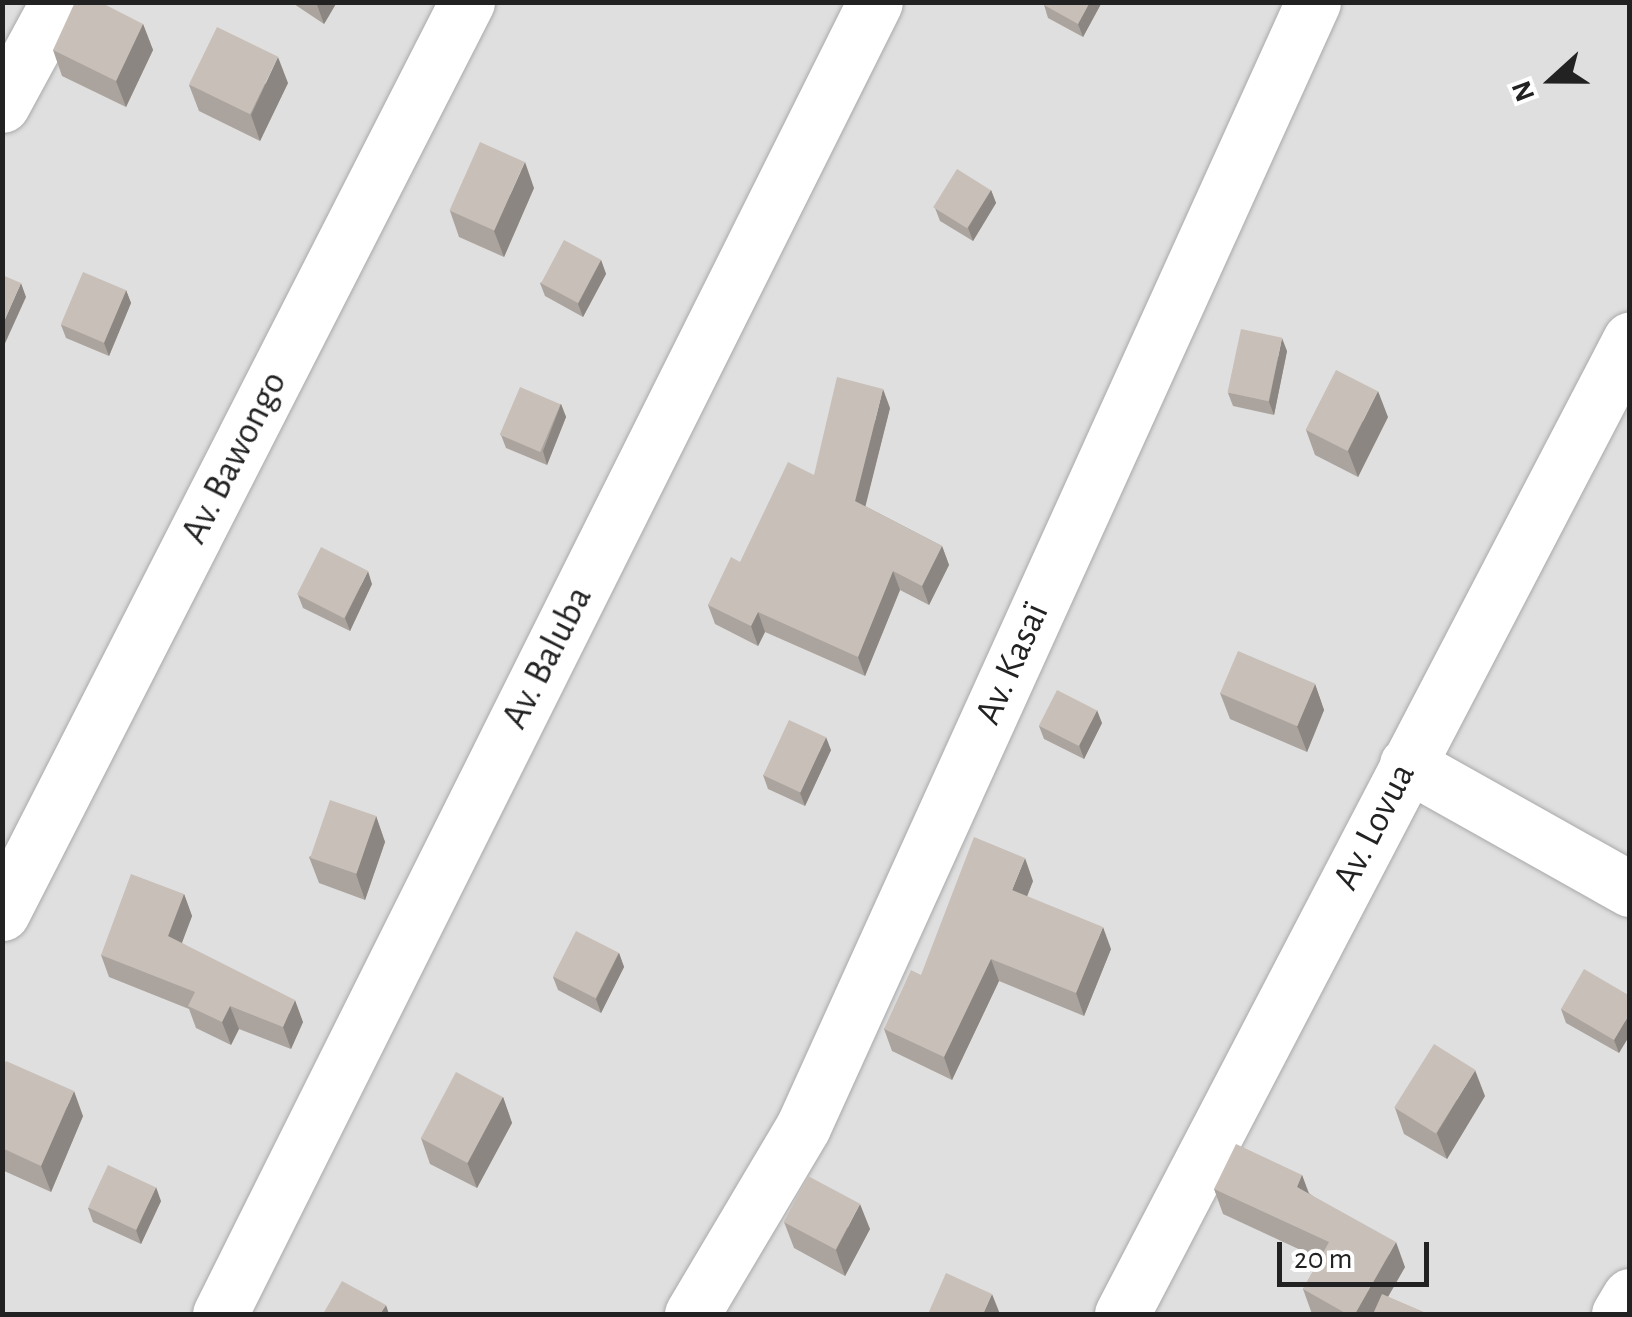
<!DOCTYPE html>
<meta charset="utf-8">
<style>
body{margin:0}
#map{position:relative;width:1632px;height:1317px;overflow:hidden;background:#f2efe9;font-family:"Alegreya Sans",sans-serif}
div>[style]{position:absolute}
.residential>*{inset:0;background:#e0dfdf;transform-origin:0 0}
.roads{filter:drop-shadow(0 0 2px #a9a9a9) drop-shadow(0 0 2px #a9a9a9)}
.minor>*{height:55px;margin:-27.5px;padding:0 27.5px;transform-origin:27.5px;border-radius:27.5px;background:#fff}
.wall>*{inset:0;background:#aba49e}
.shaded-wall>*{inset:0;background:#8b8681}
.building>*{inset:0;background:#c7bfb8;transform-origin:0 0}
span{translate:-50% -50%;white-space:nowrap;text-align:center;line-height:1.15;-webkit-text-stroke:8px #fff;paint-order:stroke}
.street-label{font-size:38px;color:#222}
.frame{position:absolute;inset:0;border:5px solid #222;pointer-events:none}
.north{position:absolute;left:1502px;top:30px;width:100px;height:100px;-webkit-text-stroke:8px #fff;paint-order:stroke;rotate:249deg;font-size:28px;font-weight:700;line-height:40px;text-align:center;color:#222}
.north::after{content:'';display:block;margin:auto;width:35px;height:45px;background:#222;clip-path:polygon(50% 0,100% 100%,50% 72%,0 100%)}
.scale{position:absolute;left:1277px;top:1242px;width:152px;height:45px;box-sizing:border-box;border:5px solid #222;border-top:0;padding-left:12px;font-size:30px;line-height:35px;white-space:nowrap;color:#222;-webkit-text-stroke:8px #fff;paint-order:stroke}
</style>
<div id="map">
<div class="residential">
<i style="left:3px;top:3px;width:1626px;height:1311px"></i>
</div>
<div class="roads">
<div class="minor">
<i style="left:2px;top:105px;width:117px;rotate:-61.5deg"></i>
<i style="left:1407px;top:764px;width:256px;rotate:29.3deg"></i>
<i style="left:2px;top:913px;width:1023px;rotate:-62.96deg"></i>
<i style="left:220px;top:1314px;width:1466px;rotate:-63.47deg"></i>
<i style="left:692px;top:1314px;width:217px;rotate:-59.3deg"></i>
<i style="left:803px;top:1127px;width:1235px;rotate:-65.61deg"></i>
<i style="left:1122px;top:1314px;width:1099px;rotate:-62.46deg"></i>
<i style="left:1619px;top:1314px;width:21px;rotate:-59deg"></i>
</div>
</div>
<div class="wall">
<i style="clip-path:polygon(291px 2px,337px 2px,324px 24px)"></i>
<i style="clip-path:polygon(1102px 2px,1083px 37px,1048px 18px,1044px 5px)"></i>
<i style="clip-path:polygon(143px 24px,153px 50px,126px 107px,62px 76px,53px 50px)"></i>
<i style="clip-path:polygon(288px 83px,260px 141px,199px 111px,189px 85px)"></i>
<i style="clip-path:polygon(534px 188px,504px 257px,459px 237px,450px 211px)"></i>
<i style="clip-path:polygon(991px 190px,996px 203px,973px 241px,940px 221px,935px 208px)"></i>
<i style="clip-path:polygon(601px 260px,606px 274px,583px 317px,545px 296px,540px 283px)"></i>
<i style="clip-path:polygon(126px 290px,131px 303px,109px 356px,66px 338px,61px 325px)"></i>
<i style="clip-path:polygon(1287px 351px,1274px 415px,1233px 406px,1228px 393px)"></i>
<i style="clip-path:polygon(561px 404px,566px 417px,547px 465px,506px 448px,501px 435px)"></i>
<i style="clip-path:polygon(890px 408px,865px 506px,942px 546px,949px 565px,929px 605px,900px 590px,865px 676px,765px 632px,758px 646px,715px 624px,708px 605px,740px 562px,814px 475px)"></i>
<i style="clip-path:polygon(1388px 417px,1358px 477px,1315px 455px,1306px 430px)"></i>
<i style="clip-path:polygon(372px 584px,350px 631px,303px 608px,298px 595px)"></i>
<i style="clip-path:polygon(1315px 684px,1324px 710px,1307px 752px,1230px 719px,1220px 693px)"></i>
<i style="clip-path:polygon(1102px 723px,1084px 759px,1044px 739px,1039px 726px)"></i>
<i style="clip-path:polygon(831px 750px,805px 806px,768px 789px,763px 775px)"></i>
<i style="clip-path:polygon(376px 816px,385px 842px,365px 900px,319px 883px,309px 857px)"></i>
<i style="clip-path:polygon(1033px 881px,1027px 896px,1111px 949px,1084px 1016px,999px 981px,952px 1080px,892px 1051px,884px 1029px,921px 975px)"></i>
<i style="clip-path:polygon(184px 894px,192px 916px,182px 943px,303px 1022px,291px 1049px,239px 1029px,231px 1045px,196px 1028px,189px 1009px,109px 977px,101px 955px)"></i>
<i style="clip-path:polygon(619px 953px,624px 967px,601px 1013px,558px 990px,553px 977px)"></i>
<i style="clip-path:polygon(1630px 996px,1619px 1053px,1566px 1023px,1561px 1009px)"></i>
<i style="clip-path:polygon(2px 1068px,83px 1116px,51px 1192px,2px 1170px)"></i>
<i style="clip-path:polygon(1485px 1096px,1447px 1159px,1404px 1134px,1395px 1108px)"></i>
<i style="clip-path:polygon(503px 1097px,512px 1123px,477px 1188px,430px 1164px,421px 1138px)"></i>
<i style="clip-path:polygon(1302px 1175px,1309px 1193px,1405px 1267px,1388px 1297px,1428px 1314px,1312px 1314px,1303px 1289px,1320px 1259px,1223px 1214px,1214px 1189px)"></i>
<i style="clip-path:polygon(161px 1201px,141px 1244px,93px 1222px,88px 1208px)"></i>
<i style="clip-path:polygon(784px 1222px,870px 1229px,845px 1276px,794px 1248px)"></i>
</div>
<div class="shaded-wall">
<i style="clip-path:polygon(316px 2px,337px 2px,324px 24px)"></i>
<i style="clip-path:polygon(1090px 2px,1102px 2px,1083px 37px,1078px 24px)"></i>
<i style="clip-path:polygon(143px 24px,153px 50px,126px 107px,116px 81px)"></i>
<i style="clip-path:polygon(278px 57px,288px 83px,260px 141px,251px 115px)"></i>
<i style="clip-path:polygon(525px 162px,534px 188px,504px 257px,494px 231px)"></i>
<i style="clip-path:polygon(991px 190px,996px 203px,973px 241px,968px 228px)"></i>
<i style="clip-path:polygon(601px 260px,606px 274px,583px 317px,578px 304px)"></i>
<i style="clip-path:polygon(21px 283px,26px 297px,2px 350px,2px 326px)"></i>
<i style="clip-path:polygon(126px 290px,131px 303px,109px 356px,104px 343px)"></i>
<i style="clip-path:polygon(1282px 338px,1287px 351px,1274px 415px,1269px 402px)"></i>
<i style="clip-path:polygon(883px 389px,890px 408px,862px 520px,855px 501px)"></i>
<i style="clip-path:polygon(1378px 391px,1388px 417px,1358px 477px,1348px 451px)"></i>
<i style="clip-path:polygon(561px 404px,566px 417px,547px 465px,543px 451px)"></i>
<i style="clip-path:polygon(942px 546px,949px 565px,929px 605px,922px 586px)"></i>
<i style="clip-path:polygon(368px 571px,372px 584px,350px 631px,345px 618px)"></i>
<i style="clip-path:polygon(893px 571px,900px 590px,865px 676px,858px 657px)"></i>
<i style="clip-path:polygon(758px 612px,765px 632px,758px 646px,751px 626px)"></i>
<i style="clip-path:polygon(1315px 684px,1324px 710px,1307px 752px,1297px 726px)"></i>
<i style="clip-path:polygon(1097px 710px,1102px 723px,1084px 759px,1079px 745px)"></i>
<i style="clip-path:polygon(826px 737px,831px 750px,805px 806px,800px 793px)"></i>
<i style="clip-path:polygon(376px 816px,385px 842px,365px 900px,356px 874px)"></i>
<i style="clip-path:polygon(1025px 858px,1033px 881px,1021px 912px,1012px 890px)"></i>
<i style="clip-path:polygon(184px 894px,192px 916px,176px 958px,168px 936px)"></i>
<i style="clip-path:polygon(1103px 927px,1111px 949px,1084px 1016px,1076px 993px)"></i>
<i style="clip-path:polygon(619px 953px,624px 967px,601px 1013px,596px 999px)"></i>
<i style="clip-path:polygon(991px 959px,999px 981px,952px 1080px,944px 1057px)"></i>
<i style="clip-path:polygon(295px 1000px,303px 1022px,291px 1049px,283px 1027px)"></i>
<i style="clip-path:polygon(230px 1006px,239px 1029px,231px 1045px,222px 1022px)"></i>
<i style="clip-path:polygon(1630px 1013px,1630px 1035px,1619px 1053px,1614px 1040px)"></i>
<i style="clip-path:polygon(1475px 1070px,1485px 1096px,1447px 1159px,1437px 1133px)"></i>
<i style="clip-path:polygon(74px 1091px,83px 1116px,51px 1192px,41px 1166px)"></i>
<i style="clip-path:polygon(503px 1097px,512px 1123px,477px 1188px,467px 1162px)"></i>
<i style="clip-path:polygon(1302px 1175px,1311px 1200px,1297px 1187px)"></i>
<i style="clip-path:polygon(156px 1187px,161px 1201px,141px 1244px,136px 1230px)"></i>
<i style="clip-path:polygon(860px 1204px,870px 1229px,845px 1276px,836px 1250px)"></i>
<i style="clip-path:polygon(1396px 1242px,1405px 1267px,1378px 1314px,1355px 1314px)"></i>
<i style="clip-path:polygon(992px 1294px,1000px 1314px,983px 1314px)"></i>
<i style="clip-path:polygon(386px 1305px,389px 1314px,380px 1314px)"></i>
</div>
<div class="building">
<i style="clip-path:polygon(75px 2px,100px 2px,143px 24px,116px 81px,53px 50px)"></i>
<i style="clip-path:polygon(1045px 2px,1090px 2px,1078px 24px,1044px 5px)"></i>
<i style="left:217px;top:27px;width:68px;height:64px;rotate:26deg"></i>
<i style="left:480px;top:142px;width:49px;height:75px;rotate:24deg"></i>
<i style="left:957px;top:169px;width:40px;height:45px;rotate:32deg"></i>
<i style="left:564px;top:240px;width:42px;height:49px;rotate:28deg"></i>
<i style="left:83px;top:272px;width:47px;height:57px;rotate:23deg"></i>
<i style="clip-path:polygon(2px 275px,21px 283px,2px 326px)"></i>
<i style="left:1241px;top:329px;width:42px;height:65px;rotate:12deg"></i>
<i style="left:1336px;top:370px;width:47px;height:67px;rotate:27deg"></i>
<i style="clip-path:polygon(837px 377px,883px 389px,855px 501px,942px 546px,922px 586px,893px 571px,858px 657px,758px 612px,751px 626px,708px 605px,731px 557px,740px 562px,788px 462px,814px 475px)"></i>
<i style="left:520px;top:387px;width:44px;height:52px;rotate:23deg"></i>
<i style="left:321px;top:547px;width:53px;height:53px;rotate:27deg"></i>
<i style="left:1238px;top:651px;width:84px;height:46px;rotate:23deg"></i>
<i style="left:1057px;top:690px;width:45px;height:40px;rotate:27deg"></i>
<i style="left:789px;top:720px;width:41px;height:61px;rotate:25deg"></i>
<i style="left:330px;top:800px;width:49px;height:61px;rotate:19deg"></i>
<i style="clip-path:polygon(974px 837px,1025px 858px,1012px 890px,1103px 927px,1076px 993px,991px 959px,944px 1057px,884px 1029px,911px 970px,921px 975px)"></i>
<i style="clip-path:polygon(131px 874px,184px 894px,168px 936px,295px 1000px,283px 1027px,230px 1006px,222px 1022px,188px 1006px,195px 992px,101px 955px)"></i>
<i style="left:576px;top:931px;width:48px;height:51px;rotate:27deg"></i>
<i style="clip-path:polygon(1584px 969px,1630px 996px,1630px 1013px,1614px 1040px,1561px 1009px)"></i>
<i style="left:1434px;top:1044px;width:49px;height:75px;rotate:32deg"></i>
<i style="clip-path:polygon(6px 1061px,74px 1091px,41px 1166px,2px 1148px,2px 1068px)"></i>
<i style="left:456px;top:1072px;width:53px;height:75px;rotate:28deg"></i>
<i style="clip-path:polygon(1236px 1144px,1302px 1175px,1297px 1187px,1396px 1242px,1355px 1314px,1347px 1314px,1303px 1289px,1329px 1242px,1214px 1189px)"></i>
<i style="left:108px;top:1165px;width:53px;height:47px;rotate:25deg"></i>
<i style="left:808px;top:1176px;width:59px;height:52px;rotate:28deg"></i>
<i style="clip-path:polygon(946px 1273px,992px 1294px,983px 1314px,928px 1314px)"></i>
<i style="clip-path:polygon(342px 1281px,386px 1305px,380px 1314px,323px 1314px)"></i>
<i style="clip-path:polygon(1382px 1294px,1428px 1314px,1373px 1314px)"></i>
</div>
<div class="street-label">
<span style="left:235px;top:458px;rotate:-63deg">Av. Bawongo</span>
<span style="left:548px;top:658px;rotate:-63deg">Av. Baluba</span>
<span style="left:1013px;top:664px;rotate:-66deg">Av. Kasaï</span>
<span style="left:1375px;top:827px;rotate:-63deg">Av. Lovua</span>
</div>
<div class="frame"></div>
<div class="north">N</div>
<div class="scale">20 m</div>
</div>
